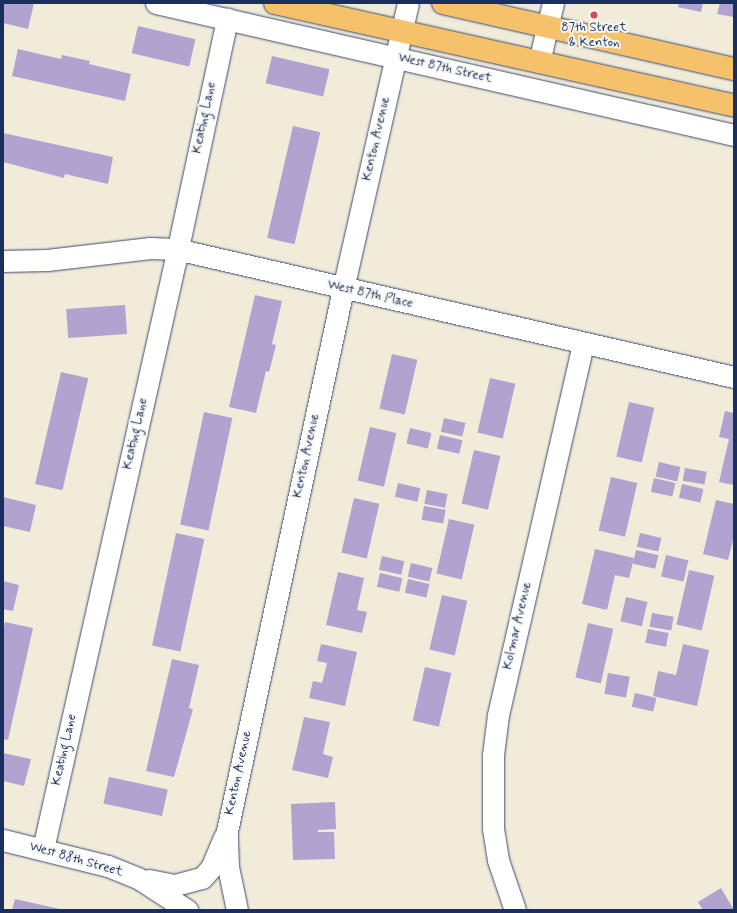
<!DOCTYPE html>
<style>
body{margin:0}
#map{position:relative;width:737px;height:913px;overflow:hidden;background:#f1ebda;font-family:Mynerve,sans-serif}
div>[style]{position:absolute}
.building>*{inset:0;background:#b0a3d0;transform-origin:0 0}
.roads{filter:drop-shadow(0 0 1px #3b4b71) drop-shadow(0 0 1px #3b4b71)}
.minor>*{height:21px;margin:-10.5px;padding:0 10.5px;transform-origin:10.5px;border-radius:10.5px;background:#fff}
.major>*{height:22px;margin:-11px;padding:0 11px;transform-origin:11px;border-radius:11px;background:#f6c16b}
.dots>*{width:11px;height:11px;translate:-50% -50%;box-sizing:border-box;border:2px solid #f6f6f2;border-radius:50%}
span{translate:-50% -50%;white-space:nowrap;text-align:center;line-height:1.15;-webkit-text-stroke:4px #f6f6f2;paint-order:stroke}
.poi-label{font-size:13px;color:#1b2f5e}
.street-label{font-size:13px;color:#1b2f5e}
.frame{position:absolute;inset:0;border:4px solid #1b2f5e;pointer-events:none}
</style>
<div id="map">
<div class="building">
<i style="clip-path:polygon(3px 3px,34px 3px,28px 29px,3px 23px)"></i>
<i style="clip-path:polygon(679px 3px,703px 3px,701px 12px,678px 7px)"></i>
<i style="clip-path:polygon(720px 3px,734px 3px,734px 17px,717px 14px)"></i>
<i style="left:138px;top:26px;width:59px;height:28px;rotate:13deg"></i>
<i style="clip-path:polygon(18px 49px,61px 59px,62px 55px,90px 61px,89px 64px,131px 74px,125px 101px,12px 76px)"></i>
<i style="left:272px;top:56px;width:59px;height:28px;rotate:13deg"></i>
<i style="left:293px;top:126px;width:28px;height:115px;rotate:13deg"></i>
<i style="clip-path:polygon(3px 133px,113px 157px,108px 184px,65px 174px,64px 178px,3px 162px)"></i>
<i style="clip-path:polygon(255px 295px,282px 301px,272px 344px,276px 345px,269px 372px,266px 371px,256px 413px,229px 407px)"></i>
<i style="left:125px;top:305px;width:29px;height:59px;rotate:86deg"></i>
<i style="left:392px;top:354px;width:26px;height:56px;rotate:13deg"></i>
<i style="left:61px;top:372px;width:28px;height:115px;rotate:13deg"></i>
<i style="left:490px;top:378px;width:26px;height:56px;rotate:13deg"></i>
<i style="left:629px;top:402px;width:26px;height:56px;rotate:13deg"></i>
<i style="clip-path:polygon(725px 411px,734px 413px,734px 485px,719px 482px,729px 439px,719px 437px)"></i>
<i style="left:204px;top:412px;width:29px;height:115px;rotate:12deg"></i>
<i style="left:444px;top:418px;width:22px;height:14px;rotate:13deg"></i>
<i style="left:370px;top:427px;width:27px;height:55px;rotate:13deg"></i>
<i style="left:410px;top:428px;width:22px;height:16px;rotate:13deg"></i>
<i style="left:440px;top:435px;width:23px;height:14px;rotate:13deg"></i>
<i style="left:474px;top:450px;width:27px;height:55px;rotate:13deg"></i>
<i style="left:659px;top:462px;width:22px;height:15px;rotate:13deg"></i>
<i style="left:685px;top:468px;width:22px;height:13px;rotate:10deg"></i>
<i style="left:611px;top:477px;width:27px;height:55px;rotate:13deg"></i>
<i style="left:654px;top:478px;width:22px;height:14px;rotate:13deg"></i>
<i style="left:398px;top:483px;width:23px;height:14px;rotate:13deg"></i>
<i style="left:682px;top:484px;width:22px;height:14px;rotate:13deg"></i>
<i style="left:427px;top:490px;width:21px;height:14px;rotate:11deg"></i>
<i style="clip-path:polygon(3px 497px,36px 505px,30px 532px,3px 526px)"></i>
<i style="left:354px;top:498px;width:26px;height:56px;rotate:13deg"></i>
<i style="clip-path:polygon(716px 500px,734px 504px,734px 536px,728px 560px,703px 554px)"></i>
<i style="left:424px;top:506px;width:22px;height:14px;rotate:10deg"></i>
<i style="left:449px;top:519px;width:26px;height:56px;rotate:13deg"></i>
<i style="left:176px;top:533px;width:29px;height:115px;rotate:12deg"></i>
<i style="left:640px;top:533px;width:22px;height:14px;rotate:13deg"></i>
<i style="clip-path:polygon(595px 549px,634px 558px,629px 578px,615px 575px,607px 610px,582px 604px)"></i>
<i style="left:636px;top:550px;width:23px;height:14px;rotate:13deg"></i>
<i style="left:666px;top:555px;width:23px;height:22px;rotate:13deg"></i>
<i style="left:382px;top:556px;width:23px;height:14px;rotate:13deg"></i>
<i style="left:411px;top:563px;width:22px;height:14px;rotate:13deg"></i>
<i style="left:689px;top:570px;width:26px;height:56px;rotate:13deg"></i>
<i style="clip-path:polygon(338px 572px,364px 578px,357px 610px,367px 612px,362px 633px,326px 625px)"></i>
<i style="left:380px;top:573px;width:23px;height:14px;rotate:13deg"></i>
<i style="left:408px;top:579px;width:22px;height:14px;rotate:13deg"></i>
<i style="clip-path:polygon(3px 581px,19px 585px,13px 611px,3px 609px)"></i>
<i style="left:442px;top:595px;width:26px;height:56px;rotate:13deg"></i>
<i style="left:626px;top:597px;width:22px;height:25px;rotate:13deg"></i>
<i style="left:652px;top:613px;width:22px;height:14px;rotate:10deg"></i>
<i style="clip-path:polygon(5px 622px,33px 628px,8px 740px,3px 739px,3px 633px)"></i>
<i style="left:588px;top:623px;width:26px;height:56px;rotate:13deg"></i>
<i style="left:648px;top:629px;width:21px;height:14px;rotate:11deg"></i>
<i style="clip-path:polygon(321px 644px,357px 652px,345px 706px,309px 698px,313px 681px,322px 683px,327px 663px,317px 661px)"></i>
<i style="clip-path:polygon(683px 644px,709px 650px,697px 706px,653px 696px,658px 671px,676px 675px)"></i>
<i style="clip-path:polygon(172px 659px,199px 665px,189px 708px,193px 709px,174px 777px,146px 771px)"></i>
<i style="left:425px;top:667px;width:27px;height:55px;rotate:13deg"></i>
<i style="left:608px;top:673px;width:22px;height:21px;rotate:10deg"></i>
<i style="left:635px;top:693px;width:22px;height:14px;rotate:13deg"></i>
<i style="clip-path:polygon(304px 717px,330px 722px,323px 754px,333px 757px,328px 778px,292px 770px)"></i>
<i style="clip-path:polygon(3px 753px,31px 759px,24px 786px,3px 781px)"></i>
<i style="left:109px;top:777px;width:60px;height:27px;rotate:12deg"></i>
<i style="clip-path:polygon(335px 802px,336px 829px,318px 830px,318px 832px,334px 832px,335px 859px,293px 860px,291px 804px)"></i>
<i style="clip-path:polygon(721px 888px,734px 910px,703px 910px,698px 902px)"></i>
<i style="clip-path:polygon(15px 899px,60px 909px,60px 910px,12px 910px)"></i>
</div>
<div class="roads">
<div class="minor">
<i style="left:156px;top:3px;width:593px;rotate:12.86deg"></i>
<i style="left:539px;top:62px;width:61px;rotate:-76.7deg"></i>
<i style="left:3px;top:261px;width:44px;rotate:-1.3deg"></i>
<i style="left:47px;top:260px;width:104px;rotate:-6.6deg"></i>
<i style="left:150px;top:248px;width:26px;rotate:2deg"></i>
<i style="left:176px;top:249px;width:572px;rotate:12.92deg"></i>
<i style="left:3px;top:840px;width:108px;rotate:13.9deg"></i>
<i style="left:108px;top:866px;width:32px;rotate:22deg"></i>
<i style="left:138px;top:878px;width:59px;rotate:33.1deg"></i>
<i style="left:43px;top:849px;width:602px;rotate:-77.33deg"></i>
<i style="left:175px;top:262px;width:249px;rotate:-77.9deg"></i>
<i style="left:149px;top:880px;width:26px;rotate:11deg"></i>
<i style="left:175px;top:885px;width:28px;rotate:-15deg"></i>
<i style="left:202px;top:878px;width:13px;rotate:-48deg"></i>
<i style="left:211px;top:868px;width:33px;rotate:-67deg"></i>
<i style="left:237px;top:910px;width:44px;rotate:-101.8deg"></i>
<i style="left:228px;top:867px;width:36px;rotate:-92deg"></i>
<i style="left:227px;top:831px;width:554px;rotate:-77.92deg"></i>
<i style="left:343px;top:289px;width:293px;rotate:-77.2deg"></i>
<i style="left:515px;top:910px;width:53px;rotate:-108.8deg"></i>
<i style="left:498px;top:860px;width:32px;rotate:-99deg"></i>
<i style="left:493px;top:828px;width:73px;rotate:-90deg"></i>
<i style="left:493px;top:755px;width:40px;rotate:-82.9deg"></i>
<i style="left:498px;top:715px;width:381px;rotate:-77.1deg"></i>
</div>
<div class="major">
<i style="left:275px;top:3px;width:470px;rotate:12.6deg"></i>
<i style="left:443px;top:3px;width:298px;rotate:12.8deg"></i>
</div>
</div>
<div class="dots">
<i style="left:594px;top:15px;background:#d1495b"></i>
</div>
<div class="poi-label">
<span style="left:594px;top:36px">87th Street<br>&amp; Kenton</span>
</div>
<div class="street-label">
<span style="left:445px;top:69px;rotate:13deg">West 87th Street</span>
<span style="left:205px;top:118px;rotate:-78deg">Keating Lane</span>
<span style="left:377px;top:139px;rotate:-77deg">Kenton Avenue</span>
<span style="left:370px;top:295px;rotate:13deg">West 87th Place</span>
<span style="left:136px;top:434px;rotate:-77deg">Keating Lane</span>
<span style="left:307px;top:456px;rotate:-78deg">Kenton Avenue</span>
<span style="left:518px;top:626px;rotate:-77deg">Kolmar Avenue</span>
<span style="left:65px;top:750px;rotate:-77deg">Keating Lane</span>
<span style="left:239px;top:773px;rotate:-78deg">Kenton Avenue</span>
<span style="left:76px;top:860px;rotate:16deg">West 88th Street</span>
</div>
<div class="frame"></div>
</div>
